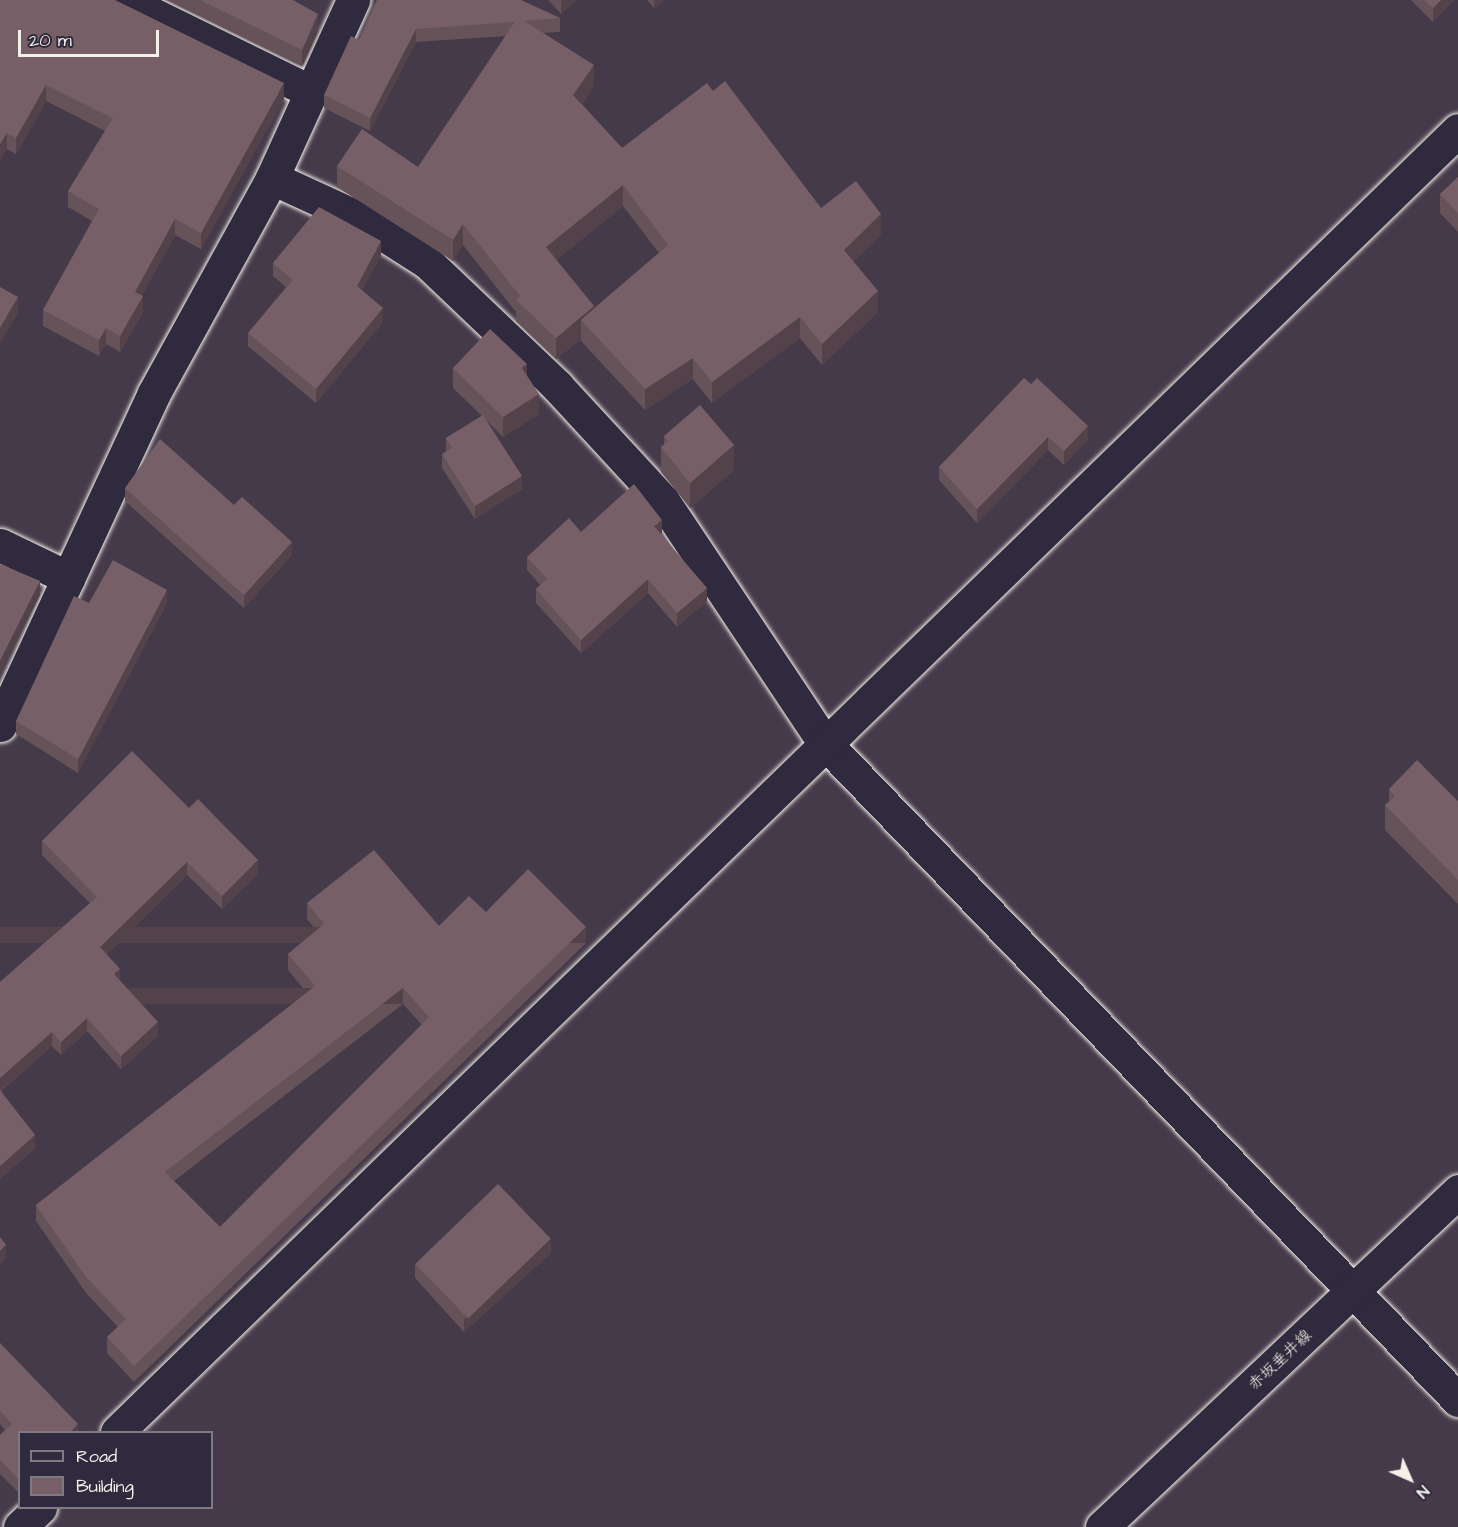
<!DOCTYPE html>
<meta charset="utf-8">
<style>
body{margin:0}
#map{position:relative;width:1458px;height:1527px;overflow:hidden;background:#453a4a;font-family:"Architects Daughter","Klee One",sans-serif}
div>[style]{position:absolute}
.roads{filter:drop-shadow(0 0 2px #f4f1e8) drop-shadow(0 0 2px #f4f1e8)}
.minor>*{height:33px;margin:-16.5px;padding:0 16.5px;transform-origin:16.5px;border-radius:16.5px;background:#2f2a3d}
.secondary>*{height:33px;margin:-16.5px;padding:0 16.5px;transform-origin:16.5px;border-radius:16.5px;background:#2f2a3d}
.wall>*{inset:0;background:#665259}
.shaded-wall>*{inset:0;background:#534249;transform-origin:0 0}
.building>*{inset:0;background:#775f68;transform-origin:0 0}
span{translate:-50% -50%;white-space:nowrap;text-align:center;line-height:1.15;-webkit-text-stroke:4.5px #2f2a3d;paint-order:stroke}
.street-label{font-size:16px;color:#f4f1e8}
.legend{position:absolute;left:18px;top:1431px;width:195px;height:78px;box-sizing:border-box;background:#2f2a3d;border:2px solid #7e7a81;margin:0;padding:8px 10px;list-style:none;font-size:18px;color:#f4f1e8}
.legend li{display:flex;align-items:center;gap:12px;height:30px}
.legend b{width:30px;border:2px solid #7e7a81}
.north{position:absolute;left:1380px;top:1449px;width:60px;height:60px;-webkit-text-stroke:4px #2f2a3d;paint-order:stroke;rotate:135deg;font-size:16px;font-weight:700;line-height:24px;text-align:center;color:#f4f1e8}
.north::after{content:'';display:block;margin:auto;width:21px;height:27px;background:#f4f1e8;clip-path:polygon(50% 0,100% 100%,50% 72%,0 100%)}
.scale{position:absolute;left:18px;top:30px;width:141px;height:27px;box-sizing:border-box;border:3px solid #f4f1e8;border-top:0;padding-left:8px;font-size:18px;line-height:21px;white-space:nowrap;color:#f4f1e8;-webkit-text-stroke:4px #2f2a3d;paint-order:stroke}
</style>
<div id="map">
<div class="roads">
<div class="minor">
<i style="left:124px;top:0;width:209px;rotate:26.1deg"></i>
<i style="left:272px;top:178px;width:91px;rotate:24.6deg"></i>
<i style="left:355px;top:216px;width:85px;rotate:32.6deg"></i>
<i style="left:427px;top:262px;width:180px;rotate:43.6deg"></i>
<i style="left:557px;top:386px;width:156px;rotate:47.3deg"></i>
<i style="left:663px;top:501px;width:290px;rotate:56.3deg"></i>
<i style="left:824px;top:742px;width:914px;rotate:46.06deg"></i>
<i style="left:0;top:545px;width:76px;rotate:25.6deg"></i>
<i style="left:0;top:725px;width:366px;rotate:-65.1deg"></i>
<i style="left:154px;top:393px;width:245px;rotate:-61.2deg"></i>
<i style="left:272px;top:178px;width:196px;rotate:-65.5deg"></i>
<i style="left:117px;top:1432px;width:1869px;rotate:-44.15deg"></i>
<i style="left:20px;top:1527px;width:28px;rotate:-44deg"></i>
</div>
<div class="secondary">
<i style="left:1102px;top:1527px;width:490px;rotate:-43.3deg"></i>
</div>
</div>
<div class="wall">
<i style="clip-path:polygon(0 0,284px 99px,201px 249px,175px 235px,142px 295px,143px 312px,120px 352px,106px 344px,99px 356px,43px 326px,43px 310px,92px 221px,68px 207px,68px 191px,105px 131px,46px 101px,16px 154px,7px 149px,0 160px)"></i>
<i style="clip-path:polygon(167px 0,293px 0,318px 31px,302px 66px)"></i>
<i style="clip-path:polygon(evenodd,377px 0,560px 18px,560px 32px,543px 33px,594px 86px,582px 104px,622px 148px,713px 91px,821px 208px,881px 235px,853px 262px,878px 312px,822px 365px,800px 338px,712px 403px,693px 379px,645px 410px,581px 341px,581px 339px,556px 359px,516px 321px,516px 312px,463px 245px,453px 261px,337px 187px,337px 166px,418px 167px,506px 36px,416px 42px,370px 131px,324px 108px,324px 95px,359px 40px,377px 0,623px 206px,659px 253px,594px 308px,556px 260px,623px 206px)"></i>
<i style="clip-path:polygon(548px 0,577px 0,561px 14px)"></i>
<i style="clip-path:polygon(647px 0,664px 0,654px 8px)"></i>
<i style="clip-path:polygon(1411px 0,1454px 0,1433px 22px)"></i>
<i style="clip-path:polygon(1458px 177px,1458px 232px,1440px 213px,1440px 194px)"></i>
<i style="clip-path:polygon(381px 255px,362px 290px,383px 322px,316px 403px,248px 346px,248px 333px,286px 287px,273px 276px,273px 263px)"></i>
<i style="clip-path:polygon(453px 368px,527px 377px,539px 414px,503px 437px,485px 419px,522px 489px,475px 519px,442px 468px,442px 454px,446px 452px,446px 438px,482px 416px,453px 388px)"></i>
<i style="clip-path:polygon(1024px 378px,1088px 439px,1064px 465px,1048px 450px,977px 523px,939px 480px,939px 467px)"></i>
<i style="clip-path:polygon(664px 436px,734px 470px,690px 508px,661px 472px,661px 447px,664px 445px)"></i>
<i style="clip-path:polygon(125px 488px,234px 505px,292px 555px,244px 608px,125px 501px)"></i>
<i style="clip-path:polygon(581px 532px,662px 533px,661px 534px,707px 601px,677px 627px,648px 593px,581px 653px,536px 603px,536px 589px,540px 585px,527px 570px,527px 557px)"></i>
<i style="clip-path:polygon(89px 603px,167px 603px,78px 773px,16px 734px,16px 721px)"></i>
<i style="clip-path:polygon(1389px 789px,1458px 801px,1458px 904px,1385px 830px,1385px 805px,1389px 802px)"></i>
<i style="clip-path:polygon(189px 808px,258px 874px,222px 909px,187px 875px,107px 954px,120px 981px,158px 1036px,121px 1069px,87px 1031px,61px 1055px,52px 1046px,1px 1091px,35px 1148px,0 1179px,0 982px,90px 903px,42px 855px,42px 841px)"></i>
<i style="clip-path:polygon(evenodd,307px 903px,439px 926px,486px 912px,586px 943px,134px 1382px,107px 1353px,107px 1337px,118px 1327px,86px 1293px,36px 1221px,36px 1205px,307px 993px,288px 970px,288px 954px,316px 930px,307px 919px,307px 903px,403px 1004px,422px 1025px,220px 1227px,174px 1181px,403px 1004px)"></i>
<i style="clip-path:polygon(551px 1253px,464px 1332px,415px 1278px,415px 1264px)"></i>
<i style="clip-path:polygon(0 1343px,78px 1432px,20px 1432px,20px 1494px,0 1474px,0 1435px,5px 1430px,0 1424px)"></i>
</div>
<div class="shaded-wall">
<i style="clip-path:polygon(562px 0,577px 0,561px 14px,561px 1px)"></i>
<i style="clip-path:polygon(654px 0,664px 0,654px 8px)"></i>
<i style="clip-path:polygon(1441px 0,1454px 0,1433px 22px,1433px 8px)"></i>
<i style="clip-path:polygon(318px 14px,318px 31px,302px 66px,302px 50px)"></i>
<i style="clip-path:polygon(416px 29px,416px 42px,370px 131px,370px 118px)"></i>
<i style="clip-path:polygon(594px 65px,594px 86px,573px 116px,573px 95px)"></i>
<i style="clip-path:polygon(284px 83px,284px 99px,201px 249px,201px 233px)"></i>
<i style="clip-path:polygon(46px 85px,46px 101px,16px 154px,16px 138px)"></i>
<i style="clip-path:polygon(7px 133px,7px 149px,0 160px,0 144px)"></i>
<i style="clip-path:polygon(623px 185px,623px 206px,546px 268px,546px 247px)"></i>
<i style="clip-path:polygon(881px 214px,881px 235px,844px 271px,844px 250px)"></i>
<i style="clip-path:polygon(175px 219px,175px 235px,135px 308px,135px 292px)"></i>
<i style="clip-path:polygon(463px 224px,463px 245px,453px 261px,453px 240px)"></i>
<i style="clip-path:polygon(381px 241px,381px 255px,357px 299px,357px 286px)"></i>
<i style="clip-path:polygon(878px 291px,878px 312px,822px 365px,822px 344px)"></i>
<i style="clip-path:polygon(143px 296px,143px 312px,120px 352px,120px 336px)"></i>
<i style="clip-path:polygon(18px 297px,18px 313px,0 344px,0 328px)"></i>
<i style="clip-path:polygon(594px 306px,594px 327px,581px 320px,581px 339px,556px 359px,556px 338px)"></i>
<i style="clip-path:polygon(383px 308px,383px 322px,316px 403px,316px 389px)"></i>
<i style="clip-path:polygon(800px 317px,800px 338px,712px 403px,712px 382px)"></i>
<i style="clip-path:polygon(106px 328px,106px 344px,99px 356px,99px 340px)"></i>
<i style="clip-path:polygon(693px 358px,693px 379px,645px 410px,645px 389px)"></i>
<i style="clip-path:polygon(527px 364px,527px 383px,522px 368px)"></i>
<i style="clip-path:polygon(539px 394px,539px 414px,503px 437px,503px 417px)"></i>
<i style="clip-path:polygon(1088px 426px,1088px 439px,1064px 465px,1064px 451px)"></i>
<i style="clip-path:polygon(1048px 437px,1048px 450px,977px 523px,977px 509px)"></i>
<i style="clip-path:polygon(734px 445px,734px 470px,690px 508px,690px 483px)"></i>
<i style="clip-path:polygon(522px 476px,522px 489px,475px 519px,475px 506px)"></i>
<i style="clip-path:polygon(662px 520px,662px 533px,654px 539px,654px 526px)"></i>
<i style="clip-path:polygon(292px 542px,292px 555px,244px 608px,244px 595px)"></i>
<i style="clip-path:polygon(648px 579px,648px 593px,581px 653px,581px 640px)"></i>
<i style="clip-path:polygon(40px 581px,40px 595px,0 674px,0 661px)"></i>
<i style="clip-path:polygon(707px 588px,707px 601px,677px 627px,677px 613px)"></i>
<i style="clip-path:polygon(167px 590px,167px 603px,78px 773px,78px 759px)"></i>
<i style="clip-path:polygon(258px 860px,258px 874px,222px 909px,222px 896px)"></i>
<i style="clip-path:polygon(187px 862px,187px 875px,100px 961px,100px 947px)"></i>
<i style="left:586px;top:927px;width:16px;height:630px;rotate:90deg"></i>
<i style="clip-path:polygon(120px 969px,120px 982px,114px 974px)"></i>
<i style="left:403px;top:988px;width:16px;height:301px;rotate:90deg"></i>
<i style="clip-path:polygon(87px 1018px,87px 1031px,61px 1055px,61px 1042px)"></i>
<i style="clip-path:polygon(158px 1022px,158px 1036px,121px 1069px,121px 1056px)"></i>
<i style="clip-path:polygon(52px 1032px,52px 1046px,0 1091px,0 1078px)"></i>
<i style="clip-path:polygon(35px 1135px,35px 1148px,0 1179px,0 1166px)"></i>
<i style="clip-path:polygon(551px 1239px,551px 1253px,464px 1332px,464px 1319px)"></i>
<i style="clip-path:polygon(6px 1245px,6px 1258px,0 1264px,0 1251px)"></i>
<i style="clip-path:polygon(78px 1424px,78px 1432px,70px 1432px)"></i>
</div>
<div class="building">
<i style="clip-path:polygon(0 0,115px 0,284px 83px,201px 233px,175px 219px,135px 292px,143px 296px,120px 336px,106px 328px,99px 340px,43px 310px,99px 209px,68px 191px,113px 118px,46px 85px,16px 138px,7px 133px,0 144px)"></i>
<i style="clip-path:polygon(200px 0,293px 0,318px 14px,302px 50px)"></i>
<i style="clip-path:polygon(377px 0,521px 0,560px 18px,524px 21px,518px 17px,515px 22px,416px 29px,370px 118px,324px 95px,351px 36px,359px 40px)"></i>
<i style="clip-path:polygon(1424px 0,1441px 0,1433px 8px)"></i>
<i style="clip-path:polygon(518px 17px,594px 65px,573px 95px,622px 148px,707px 83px,713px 91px,725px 81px,821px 208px,856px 181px,881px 214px,844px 250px,878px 291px,822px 344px,800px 317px,712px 382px,693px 358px,645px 389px,581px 320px,668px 245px,623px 185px,546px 247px,594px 306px,556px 338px,516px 300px,520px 296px,463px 224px,453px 240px,337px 166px,362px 129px,418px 167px)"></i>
<i style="clip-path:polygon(1458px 177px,1458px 213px,1440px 194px)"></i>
<i style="clip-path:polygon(319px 207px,381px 241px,357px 286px,383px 308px,316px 389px,248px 333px,293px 280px,273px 263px)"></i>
<i style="clip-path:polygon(0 287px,18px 297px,0 328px)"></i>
<i style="clip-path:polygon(490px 329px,527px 364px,522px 368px,539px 394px,503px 417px,453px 368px)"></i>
<i style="clip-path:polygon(1024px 378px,1031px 384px,1037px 378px,1088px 426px,1064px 451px,1048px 437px,977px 509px,939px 467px)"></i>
<i style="clip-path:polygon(700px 405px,734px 445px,690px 483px,661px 447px,668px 441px,664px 436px)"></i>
<i style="clip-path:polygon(483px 415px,522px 476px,475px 506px,442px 454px,452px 448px,446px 438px)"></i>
<i style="clip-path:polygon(160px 439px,234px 505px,242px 497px,292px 542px,244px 595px,125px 488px)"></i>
<i style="clip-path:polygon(634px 484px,662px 520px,654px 526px,707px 588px,677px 613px,648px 579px,581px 640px,536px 589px,547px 579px,527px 557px,569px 518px,581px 532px)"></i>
<i style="clip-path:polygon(113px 560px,167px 590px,78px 759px,16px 721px,74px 596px,89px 603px)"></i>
<i style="clip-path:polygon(0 564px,40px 581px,0 661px)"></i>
<i style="clip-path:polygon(132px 751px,189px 808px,198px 799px,258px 860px,222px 896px,187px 862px,100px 947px,120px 969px,114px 974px,158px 1022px,121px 1056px,87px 1018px,61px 1042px,52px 1032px,0 1078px,0 982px,97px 897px,42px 841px)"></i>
<i style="clip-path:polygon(1417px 760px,1458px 801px,1458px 880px,1385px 805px,1395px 796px,1389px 789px)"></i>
<i style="clip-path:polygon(evenodd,374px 850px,439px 926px,469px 896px,486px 912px,528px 869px,586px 927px,134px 1366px,107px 1337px,126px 1319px,86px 1277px,36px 1205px,315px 986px,288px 954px,324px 924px,307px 903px,374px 850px,403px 988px,429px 1017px,220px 1227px,165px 1172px,403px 988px)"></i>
<i style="clip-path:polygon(0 1090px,35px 1135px,0 1166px)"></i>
<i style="left:498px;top:1184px;width:76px;height:115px;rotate:46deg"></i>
<i style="clip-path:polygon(0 1237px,6px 1245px,0 1251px)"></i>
<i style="clip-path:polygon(0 1343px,78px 1424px,70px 1432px,20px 1432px,20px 1481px,0 1460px,0 1435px,12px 1424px,0 1411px)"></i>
</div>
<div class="street-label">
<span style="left:1280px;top:1360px;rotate:-43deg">赤坂垂井線</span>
</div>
<ul class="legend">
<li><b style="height:8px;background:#2f2a3d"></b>Road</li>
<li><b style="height:16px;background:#775f68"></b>Building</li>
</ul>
<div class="north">N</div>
<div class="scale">20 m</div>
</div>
